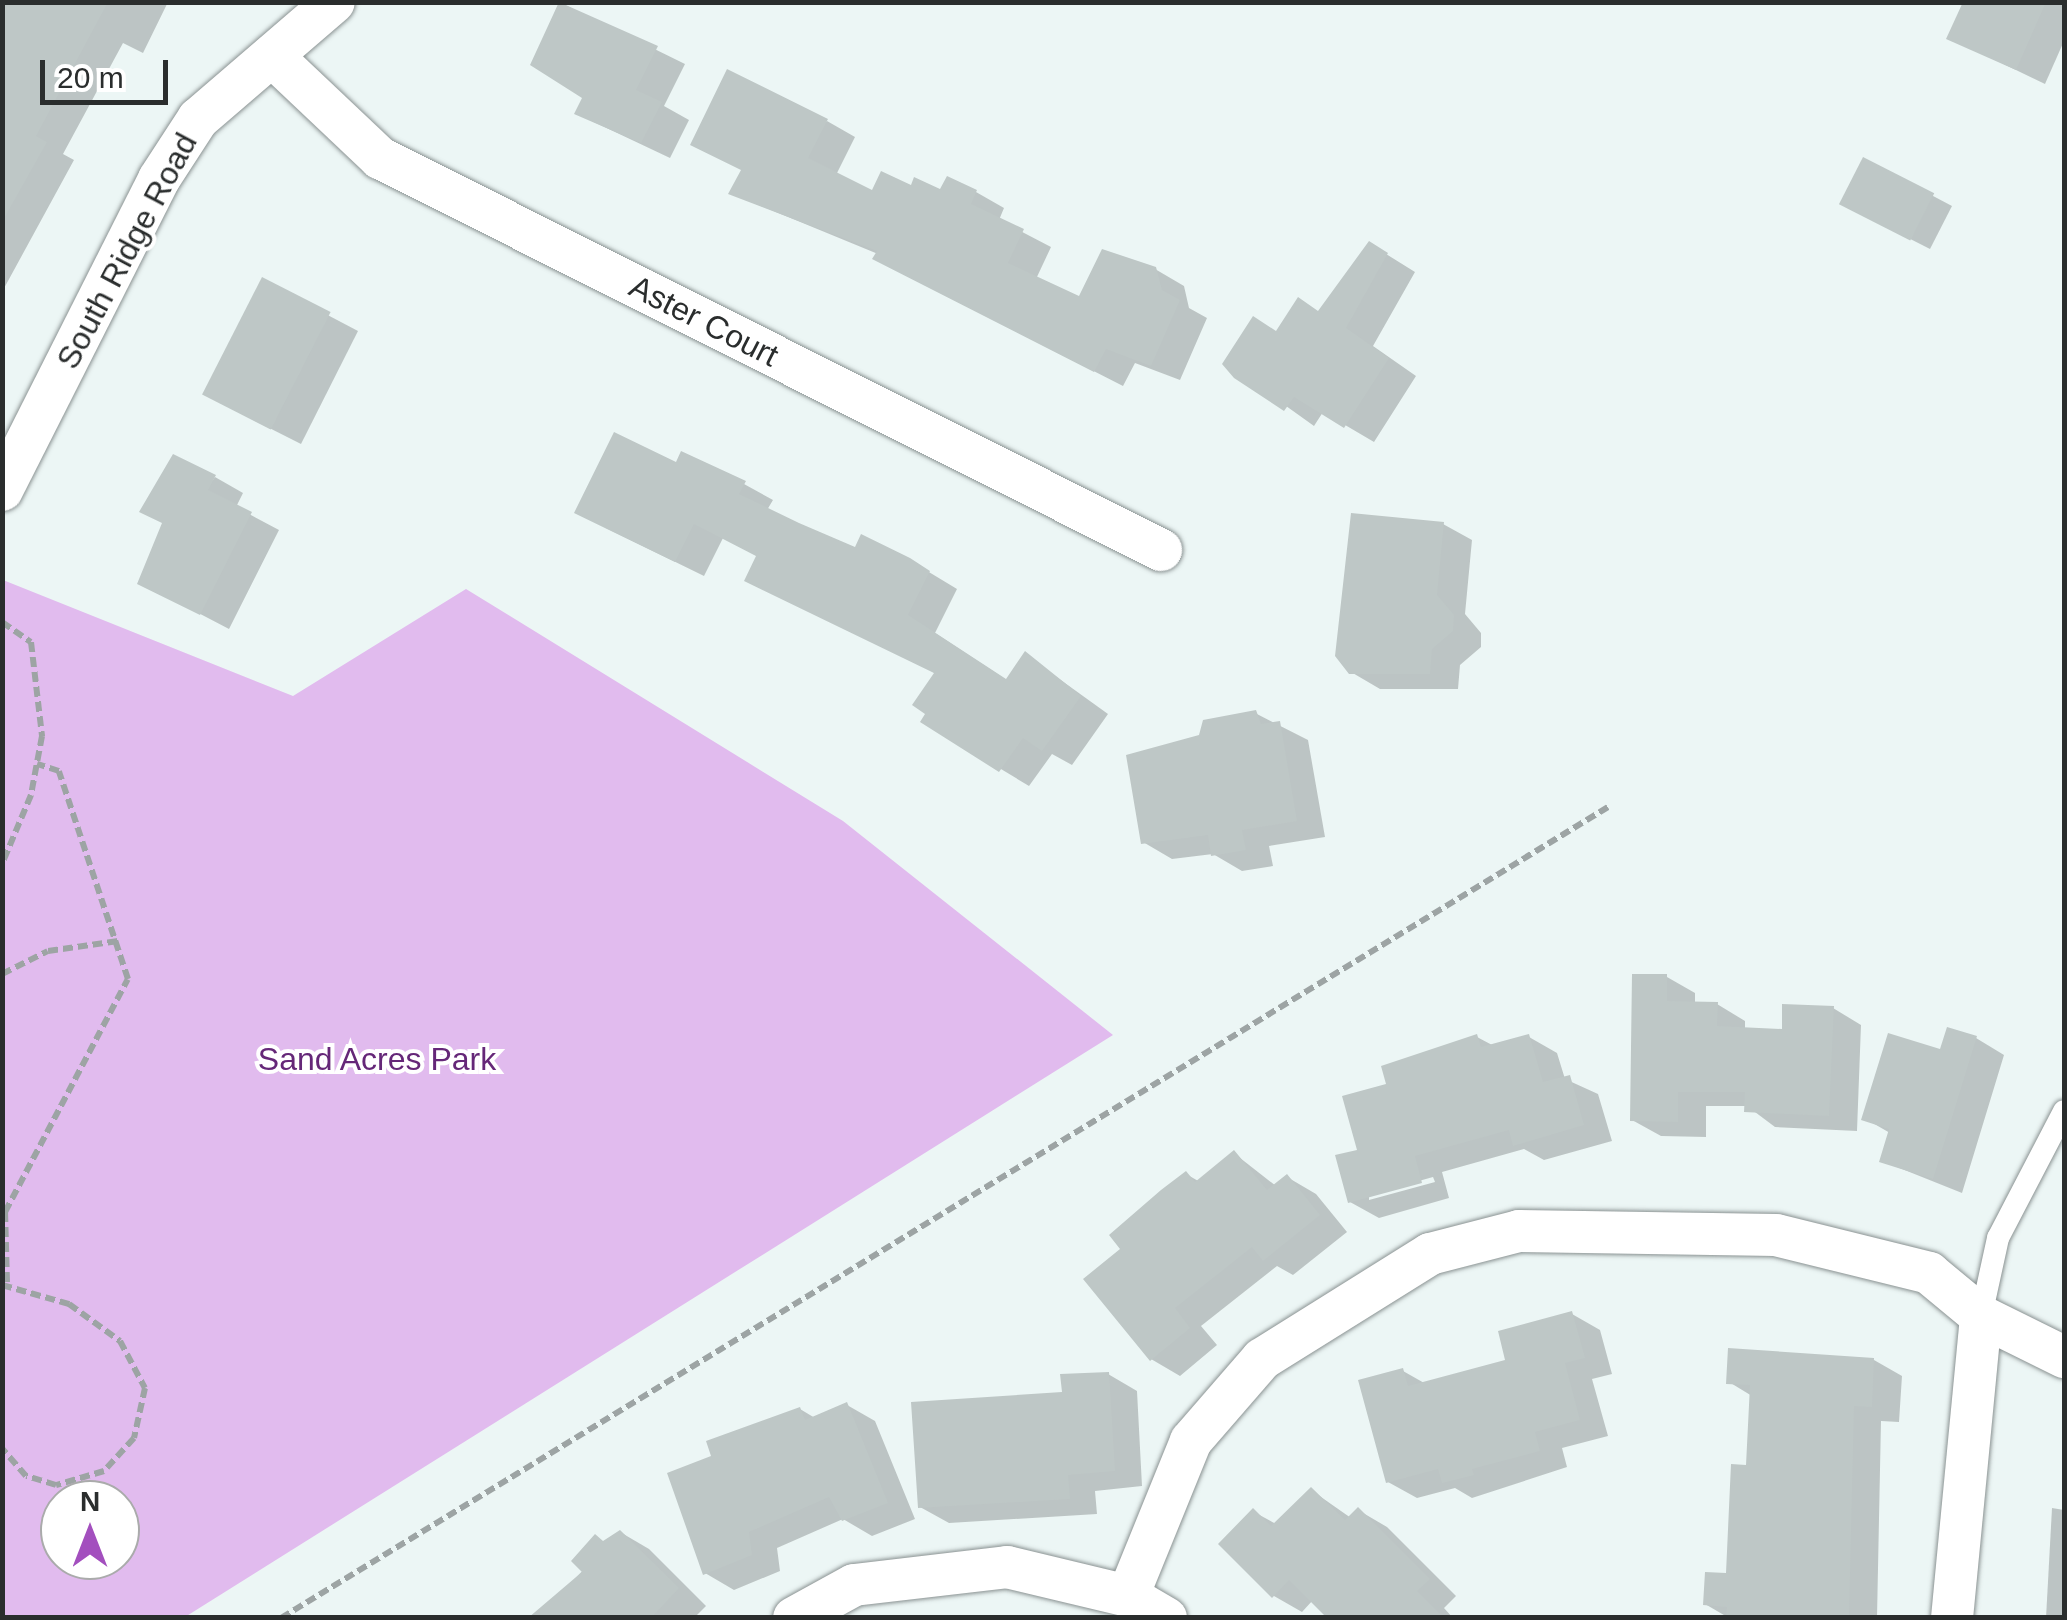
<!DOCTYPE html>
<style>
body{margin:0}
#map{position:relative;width:2067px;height:1620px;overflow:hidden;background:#ecf6f5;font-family:Helvetica,sans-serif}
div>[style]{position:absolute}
.green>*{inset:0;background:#e1bbee}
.shadow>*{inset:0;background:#0003}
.building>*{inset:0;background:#bec7c6;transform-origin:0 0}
.path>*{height:6px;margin-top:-3px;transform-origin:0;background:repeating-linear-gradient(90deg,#9da4a4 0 10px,transparent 0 15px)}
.roads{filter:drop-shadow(0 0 2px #8a9292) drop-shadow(0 0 2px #8a9292)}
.service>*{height:22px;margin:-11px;padding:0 11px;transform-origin:11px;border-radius:11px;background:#fff}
.minor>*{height:42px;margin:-21px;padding:0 21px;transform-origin:21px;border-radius:21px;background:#fff}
span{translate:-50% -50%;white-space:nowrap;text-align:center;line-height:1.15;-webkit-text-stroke:8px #fff;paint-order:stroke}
.street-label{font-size:32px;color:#2a2d2d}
.park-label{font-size:32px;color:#652778}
.frame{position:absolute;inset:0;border:5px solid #2a2d2d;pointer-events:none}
.north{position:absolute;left:40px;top:1480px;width:100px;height:100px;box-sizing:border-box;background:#fff;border:2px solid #aaabab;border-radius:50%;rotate:0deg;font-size:28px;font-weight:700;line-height:40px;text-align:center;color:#2a2d2d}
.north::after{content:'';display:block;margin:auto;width:35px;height:45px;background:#a34fbe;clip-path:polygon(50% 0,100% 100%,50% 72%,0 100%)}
.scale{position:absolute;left:40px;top:60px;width:128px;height:45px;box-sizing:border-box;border:5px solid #2a2d2d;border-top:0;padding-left:12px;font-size:30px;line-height:35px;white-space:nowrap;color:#2a2d2d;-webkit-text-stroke:8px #fff;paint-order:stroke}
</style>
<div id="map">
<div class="green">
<i style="clip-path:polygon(evenodd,3px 580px,293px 696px,466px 589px,843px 821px,1113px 1035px,185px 1617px,3px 1617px,3px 580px,60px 1500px,120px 1500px,120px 1560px,60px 1560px,60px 1500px)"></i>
</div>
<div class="shadow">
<i style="clip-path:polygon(43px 2px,168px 2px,143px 53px,123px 43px,63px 154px,74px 160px,2px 292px,2px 51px)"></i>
<i style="clip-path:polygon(1966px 2px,2064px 2px,2064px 41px,2045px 84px,1950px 38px)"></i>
<i style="clip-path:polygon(561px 3px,685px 64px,664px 106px,689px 120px,670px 158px,577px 114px,586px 97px,533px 64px)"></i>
<i style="clip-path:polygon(827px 121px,855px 137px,836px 175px,874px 194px,976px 192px,1004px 208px,999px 220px,1051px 247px,1036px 279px,1080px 299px,1155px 269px,1184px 286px,1189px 308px,1207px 318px,1180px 380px,1135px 363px,1123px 386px,903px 274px,878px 254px,732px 194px)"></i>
<i style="clip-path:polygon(1865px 160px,1952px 206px,1930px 249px,1861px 214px)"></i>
<i style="clip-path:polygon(1370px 244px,1415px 272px,1373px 346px,1416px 376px,1374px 442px,1323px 412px,1314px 426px,1226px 363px,1320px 313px)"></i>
<i style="clip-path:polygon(263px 281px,358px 331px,301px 444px,234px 410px)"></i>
<i style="clip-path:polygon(677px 465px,744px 484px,773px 500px,767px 510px,856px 550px,909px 560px,957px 589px,935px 633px,1008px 681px,1026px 655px,1108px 714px,1072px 765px,1052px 754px,1029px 786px,923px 722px,936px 674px,759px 557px,723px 538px,704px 576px,606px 528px)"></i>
<i style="clip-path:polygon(215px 477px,243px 493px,236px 507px,279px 530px,229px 629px,141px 583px)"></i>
<i style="clip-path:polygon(1443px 524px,1472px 540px,1465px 614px,1481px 633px,1481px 647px,1460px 665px,1458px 689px,1380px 689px,1351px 672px)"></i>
<i style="clip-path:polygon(1255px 713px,1308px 740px,1325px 837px,1269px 846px,1273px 866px,1242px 871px,1213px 854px,1172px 859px,1143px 842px,1201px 737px)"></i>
<i style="clip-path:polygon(1667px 977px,1695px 993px,1695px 1004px,1717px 1004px,1745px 1021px,1745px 1030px,1784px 1032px,1833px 1008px,1861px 1025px,1857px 1131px,1775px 1127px,1747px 1106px,1706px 1106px,1706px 1137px,1661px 1136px,1632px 1120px)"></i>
<i style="clip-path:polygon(evenodd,1477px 1037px,1494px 1046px,1529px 1037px,1557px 1053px,1565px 1079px,1598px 1094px,1612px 1141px,1544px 1160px,1524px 1149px,1442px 1172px,1449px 1198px,1379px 1218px,1350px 1202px,1360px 1152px,1389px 1086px,1477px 1037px,1433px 1177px,1435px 1182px,1369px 1200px,1369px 1195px,1433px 1177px)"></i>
<i style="clip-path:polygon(1976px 1038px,2004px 1055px,1962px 1193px,1882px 1161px,1890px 1133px,1864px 1118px,1942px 1052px)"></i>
<i style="clip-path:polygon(1235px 1154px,1276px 1186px,1287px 1177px,1316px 1194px,1347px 1232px,1293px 1275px,1277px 1266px,1201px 1326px,1217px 1345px,1180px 1376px,1151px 1359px,1123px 1250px,1186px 1174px,1200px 1182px)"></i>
<i style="clip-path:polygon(1572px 1314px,1600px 1330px,1612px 1374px,1592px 1379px,1608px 1436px,1562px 1448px,1567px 1467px,1472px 1498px,1455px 1488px,1417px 1498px,1388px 1482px,1403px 1371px,1426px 1384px,1509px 1361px)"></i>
<i style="clip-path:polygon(1874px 1360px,1902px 1376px,1899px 1422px,1881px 1421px,1877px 1618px,1729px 1618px,1705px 1604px,1728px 1576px,1748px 1467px,1752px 1396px,1729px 1382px)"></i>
<i style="clip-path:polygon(1108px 1374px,1137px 1391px,1142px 1486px,1095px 1491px,1097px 1514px,949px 1523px,920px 1507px,1064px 1394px)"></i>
<i style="clip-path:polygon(847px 1405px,875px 1421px,915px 1519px,872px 1536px,843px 1519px,777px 1548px,780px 1571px,734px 1590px,705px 1573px,714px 1457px,800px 1409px,815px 1418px)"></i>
<i style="clip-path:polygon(1311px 1490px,1351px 1518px,1358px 1510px,1387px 1527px,1456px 1596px,1444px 1608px,1453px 1618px,1330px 1618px,1313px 1600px,1302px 1612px,1274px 1596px,1254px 1512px,1276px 1524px)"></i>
<i style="clip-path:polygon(2052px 1508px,2064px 1510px,2064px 1618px,2046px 1618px)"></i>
<i style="clip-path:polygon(620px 1532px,649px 1549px,706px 1606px,694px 1618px,537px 1618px)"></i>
</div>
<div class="building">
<i style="clip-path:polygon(2px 2px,108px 2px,36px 136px,47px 142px,2px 222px)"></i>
<i style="clip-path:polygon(559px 2px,658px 46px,636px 90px,662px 102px,641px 143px,574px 114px,582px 98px,530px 65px)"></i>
<i style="clip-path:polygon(1963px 2px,2046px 2px,2016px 70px,1946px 39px)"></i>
<i style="clip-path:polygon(727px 69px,828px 119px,808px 158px,872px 190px,881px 171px,911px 185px,914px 177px,940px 189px,947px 176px,977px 190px,971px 204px,1024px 229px,1008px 263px,1079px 296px,1102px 249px,1156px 267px,1162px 290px,1180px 300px,1151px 366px,1106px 349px,1094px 372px,872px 259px,877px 251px,728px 194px,741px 170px,690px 145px)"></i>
<i style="left:1863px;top:157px;width:80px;height:53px;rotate:27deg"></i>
<i style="clip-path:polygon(1369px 241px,1388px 253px,1346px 328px,1389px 358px,1344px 428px,1294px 397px,1284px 411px,1234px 378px,1222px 364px,1253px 316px,1276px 331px,1298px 297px,1318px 311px)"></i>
<i style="left:262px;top:277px;width:77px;height:132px;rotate:27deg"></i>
<i style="clip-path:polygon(614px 432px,676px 462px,681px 451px,746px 481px,739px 494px,799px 523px,855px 547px,861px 534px,910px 558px,930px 571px,908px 615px,1006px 679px,1025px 651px,1081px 696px,1042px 751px,1023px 738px,999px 772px,920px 722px,925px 714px,912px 705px,934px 673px,744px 581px,756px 556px,694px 524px,675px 562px,574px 513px)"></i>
<i style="clip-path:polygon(173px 454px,216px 475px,208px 490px,252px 512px,200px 615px,137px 584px,162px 523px,139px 512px)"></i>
<i style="clip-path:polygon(1351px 513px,1444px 522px,1437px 595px,1454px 615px,1453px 631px,1432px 649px,1430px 674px,1349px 674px,1335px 656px)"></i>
<i style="clip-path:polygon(1256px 710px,1261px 724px,1280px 721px,1297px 821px,1242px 830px,1246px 850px,1211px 856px,1208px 835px,1141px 844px,1126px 755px,1199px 735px,1203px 720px)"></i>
<i style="clip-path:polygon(1632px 974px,1667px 974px,1667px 1001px,1718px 1002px,1717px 1026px,1782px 1029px,1782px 1004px,1834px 1006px,1829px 1116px,1744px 1112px,1745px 1092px,1678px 1092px,1678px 1122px,1630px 1121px)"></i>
<i style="clip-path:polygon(1947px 1027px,1977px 1036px,1933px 1179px,1879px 1162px,1889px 1129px,1861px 1120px,1888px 1033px,1940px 1049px)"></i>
<i style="clip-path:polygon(1477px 1034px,1481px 1047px,1529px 1034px,1543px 1082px,1570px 1075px,1584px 1125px,1513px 1146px,1509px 1130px,1415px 1156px,1422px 1183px,1348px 1203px,1335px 1155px,1357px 1150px,1342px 1096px,1386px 1084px,1381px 1066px)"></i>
<i style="clip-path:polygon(1234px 1150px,1267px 1190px,1287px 1174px,1320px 1215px,1263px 1261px,1252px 1247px,1175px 1308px,1190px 1328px,1150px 1361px,1083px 1279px,1120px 1249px,1109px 1235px,1161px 1190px,1186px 1171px,1195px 1182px)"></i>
<i style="clip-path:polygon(1572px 1311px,1585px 1358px,1565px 1363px,1580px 1420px,1535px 1432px,1540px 1451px,1472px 1469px,1474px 1475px,1442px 1483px,1438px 1469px,1386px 1483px,1358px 1380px,1403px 1368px,1408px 1386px,1505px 1360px,1498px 1331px)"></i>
<i style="clip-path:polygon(1728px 1348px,1874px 1358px,1872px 1407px,1854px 1406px,1849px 1618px,1726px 1618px,1727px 1607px,1703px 1605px,1705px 1572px,1726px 1573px,1731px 1464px,1746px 1465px,1750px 1385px,1726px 1384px)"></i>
<i style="clip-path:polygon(1109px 1372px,1115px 1471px,1068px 1475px,1070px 1499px,918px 1508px,911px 1402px,1062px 1392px,1060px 1374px)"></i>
<i style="clip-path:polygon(847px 1402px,888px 1503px,842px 1521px,829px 1497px,749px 1532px,752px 1555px,703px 1575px,667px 1473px,711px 1456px,706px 1441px,800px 1407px,805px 1420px)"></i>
<i style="clip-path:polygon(1311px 1487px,1345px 1520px,1358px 1507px,1430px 1579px,1417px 1591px,1444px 1618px,1327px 1618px,1289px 1580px,1272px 1598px,1218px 1544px,1253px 1508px,1271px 1526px)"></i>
<i style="clip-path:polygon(620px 1530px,679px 1588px,651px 1618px,528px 1618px,582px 1572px,571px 1561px,595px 1534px,603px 1541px)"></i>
</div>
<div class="path">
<i style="left:2px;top:622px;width:35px;rotate:35deg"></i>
<i style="left:31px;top:642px;width:95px;rotate:83.3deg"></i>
<i style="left:42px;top:736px;width:60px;rotate:100.6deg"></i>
<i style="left:31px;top:795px;width:75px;rotate:112.8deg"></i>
<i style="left:2px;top:974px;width:51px;rotate:-26.6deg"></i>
<i style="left:48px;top:951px;width:71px;rotate:-8.1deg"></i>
<i style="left:7px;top:1282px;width:70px;rotate:-91.6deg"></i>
<i style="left:5px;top:1212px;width:263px;rotate:-62.2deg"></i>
<i style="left:128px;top:979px;width:219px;rotate:-108.4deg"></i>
<i style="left:59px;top:771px;width:23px;rotate:-162deg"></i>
<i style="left:2px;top:1285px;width:70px;rotate:15.8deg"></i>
<i style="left:69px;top:1304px;width:63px;rotate:36deg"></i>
<i style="left:120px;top:1341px;width:53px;rotate:62deg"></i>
<i style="left:145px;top:1388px;width:51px;rotate:102.4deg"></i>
<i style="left:134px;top:1438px;width:45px;rotate:132.3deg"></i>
<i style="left:104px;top:1471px;width:50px;rotate:163.7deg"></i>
<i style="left:56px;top:1485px;width:31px;rotate:-163deg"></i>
<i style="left:26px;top:1476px;width:37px;rotate:-131deg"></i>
<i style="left:281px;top:1618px;width:1555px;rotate:-31.43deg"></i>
</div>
<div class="roads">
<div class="service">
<i style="left:1981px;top:1316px;width:80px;rotate:-77.7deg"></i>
<i style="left:1998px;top:1238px;width:143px;rotate:-62.5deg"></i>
</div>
<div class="minor">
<i style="left:272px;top:56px;width:149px;rotate:43.4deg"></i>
<i style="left:380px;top:158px;width:874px;rotate:26.65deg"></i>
<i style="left:2px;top:490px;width:348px;rotate:-63.2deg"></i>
<i style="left:159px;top:179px;width:72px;rotate:-57deg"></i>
<i style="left:198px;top:119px;width:179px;rotate:-40.7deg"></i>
<i style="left:1128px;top:1596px;width:167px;rotate:-67.9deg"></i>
<i style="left:1191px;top:1441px;width:108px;rotate:-49.1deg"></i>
<i style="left:1262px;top:1359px;width:198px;rotate:-32deg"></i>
<i style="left:1430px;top:1254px;width:92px;rotate:-14.5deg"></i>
<i style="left:1519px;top:1231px;width:257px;rotate:0.9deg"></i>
<i style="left:1776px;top:1235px;width:158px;rotate:13.9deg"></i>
<i style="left:1929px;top:1273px;width:67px;rotate:39.6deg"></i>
<i style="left:1981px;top:1316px;width:93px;rotate:26.3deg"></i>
<i style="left:794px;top:1618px;width:68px;rotate:-28.8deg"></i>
<i style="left:854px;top:1585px;width:154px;rotate:-6.7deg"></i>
<i style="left:1007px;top:1567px;width:124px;rotate:13.5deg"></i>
<i style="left:1128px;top:1596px;width:44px;rotate:30.1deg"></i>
<i style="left:1952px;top:1618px;width:303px;rotate:-84.5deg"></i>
</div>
</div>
<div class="street-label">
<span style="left:127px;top:251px;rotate:-62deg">South Ridge Road</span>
<span style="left:704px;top:321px;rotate:27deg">Aster Court</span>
</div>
<div class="park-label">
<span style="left:377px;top:1059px">Sand Acres Park</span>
</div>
<div class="frame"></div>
<div class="north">N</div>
<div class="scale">20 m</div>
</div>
